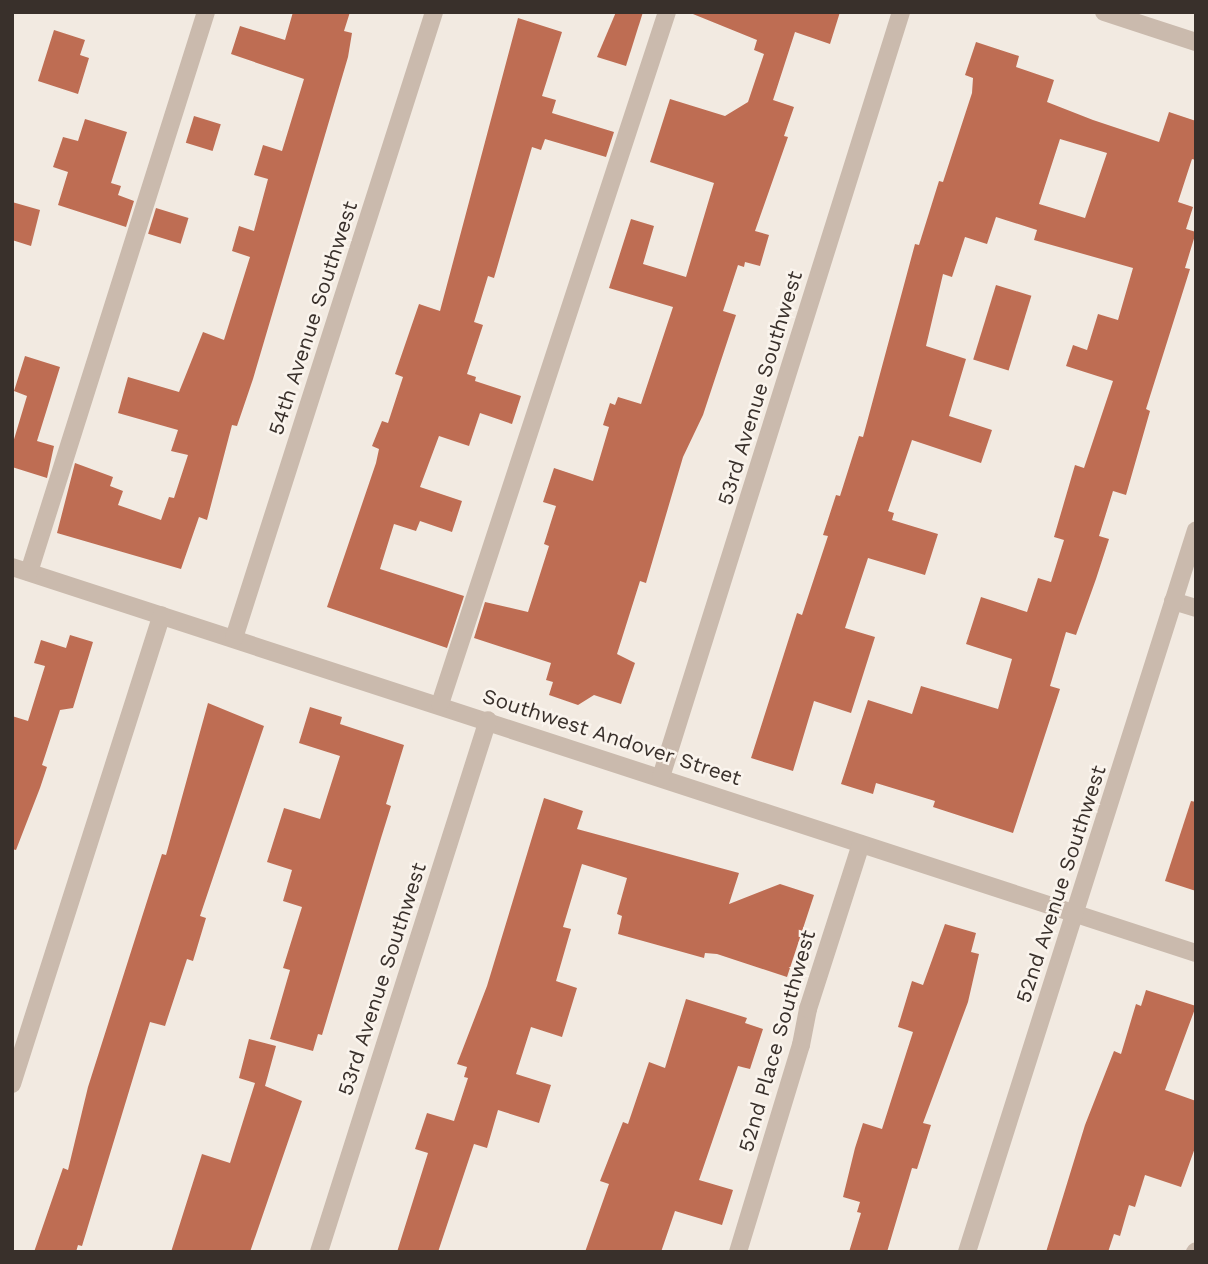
<!DOCTYPE html>
<style>
body{margin:0}
#map{position:relative;width:1208px;height:1264px;overflow:hidden;background:#f2eae1;font-family:"Work Sans",sans-serif}
div>[style]{position:absolute}
.building>*{inset:0;background:#be6d53;transform-origin:0 0}
.minor>*{height:18px;margin:-9px;padding:0 9px;transform-origin:9px;border-radius:9px;background:#cabaad}
span{translate:-50% -50%;white-space:nowrap;text-align:center;line-height:1.15;-webkit-text-stroke:5px #faf4ed;paint-order:stroke}
.street-label{font-size:21px;color:#39302b}
.frame{position:absolute;inset:0;border:14px solid #39302b;pointer-events:none}
</style>
<div id="map">
<div class="building">
<i style="clip-path:polygon(293px 12px,350px 12px,344px 31px,352px 33px,348px 57px,253px 379px,237px 426px,232px 425px,207px 520px,199px 517px,181px 569px,57px 533px,75px 463px,113px 477px,110px 486px,123px 491px,118px 505px,161px 520px,169px 497px,174px 498px,188px 455px,171px 451px,178px 430px,118px 413px,128px 377px,179px 392px,203px 332px,224px 340px,250px 257px,232px 251px,239px 226px,254px 231px,268px 179px,254px 175px,263px 145px,282px 151px,304px 79px,231px 54px,240px 26px,285px 40px)"></i>
<i style="clip-path:polygon(616px 12px,643px 12px,626px 66px,597px 57px)"></i>
<i style="clip-path:polygon(688px 12px,840px 12px,830px 44px,795px 32px,773px 100px,794px 107px,784px 136px,788px 137px,755px 231px,769px 235px,760px 266px,745px 262px,744px 267px,738px 265px,723px 311px,736px 315px,703px 415px,683px 457px,646px 583px,640px 581px,617px 654px,635px 663px,621px 704px,594px 695px,578px 705px,549px 695px,553px 682px,546px 680px,551px 663px,474px 638px,485px 602px,528px 612px,549px 546px,544px 544px,556px 506px,543px 502px,554px 468px,593px 481px,609px 427px,603px 425px,610px 403px,615px 405px,618px 397px,641px 404px,673px 307px,609px 288px,631px 219px,654px 226px,643px 264px,686px 277px,714px 183px,650px 162px,670px 99px,725px 116px,748px 102px,764px 54px,754px 50px,757px 40px)"></i>
<i style="clip-path:polygon(518px 18px,562px 32px,542px 96px,556px 100px,552px 113px,614px 132px,606px 157px,545px 139px,541px 150px,532px 147px,494px 278px,488px 276px,474px 322px,483px 325px,467px 374px,476px 377px,475px 381px,521px 396px,512px 424px,480px 413px,469px 446px,439px 436px,420px 487px,462px 501px,452px 532px,420px 521px,416px 531px,394px 524px,380px 569px,464px 596px,447px 648px,327px 607px,376px 463px,379px 449px,372px 446px,382px 421px,388px 423px,403px 377px,395px 374px,419px 304px,440px 311px)"></i>
<i style="clip-path:polygon(54px 30px,85px 40px,80px 55px,89px 58px,78px 94px,38px 81px)"></i>
<i style="clip-path:polygon(evenodd,976px 42px,1019px 56px,1016px 67px,1054px 80px,1047px 102px,1093px 120px,1159px 142px,1169px 112px,1196px 121px,1196px 160px,1192px 159px,1178px 202px,1193px 207px,1186px 229px,1196px 232px,1185px 268px,1190px 269px,1146px 409px,1150px 411px,1126px 495px,1113px 491px,1099px 536px,1109px 539px,1096px 579px,1076px 635px,1066px 632px,1050px 686px,1060px 689px,1013px 833px,933px 807px,935px 801px,876px 783px,873px 794px,841px 784px,868px 700px,912px 714px,921px 686px,998px 709px,1012px 659px,966px 644px,981px 597px,1027px 612px,1038px 578px,1051px 582px,1064px 540px,1054px 537px,1075px 465px,1084px 468px,1113px 381px,1066px 366px,1073px 345px,1087px 350px,1098px 314px,1118px 320px,1133px 268px,1034px 240px,1037px 230px,996px 217px,987px 244px,965px 237px,952px 277px,943px 274px,926px 346px,966px 359px,949px 416px,992px 430px,981px 463px,912px 440px,888px 511px,894px 513px,892px 520px,938px 534px,925px 575px,868px 558px,845px 628px,875px 637px,851px 713px,814px 701px,793px 771px,751px 758px,797px 613px,802px 615px,828px 536px,823px 535px,836px 495px,840px 496px,859px 436px,863px 437px,915px 244px,919px 245px,939px 181px,943px 182px,972px 93px,973px 78px,965px 75px,976px 42px,1060px 139px,1107px 153px,1085px 218px,1039px 204px,1060px 139px)"></i>
<i style="left:194px;top:116px;width:28px;height:28px;rotate:17deg"></i>
<i style="clip-path:polygon(85px 119px,127px 132px,111px 183px,121px 186px,118px 195px,134px 201px,126px 227px,58px 205px,68px 172px,53px 167px,63px 137px,78px 141px)"></i>
<i style="clip-path:polygon(12px 202px,40px 210px,31px 246px,12px 240px)"></i>
<i style="left:156px;top:208px;width:34px;height:27px;rotate:17deg"></i>
<i style="left:996px;top:285px;width:37px;height:78px;rotate:17deg"></i>
<i style="clip-path:polygon(25px 356px,60px 367px,37px 441px,54px 446px,47px 478px,12px 467px,12px 446px,27px 396px,14px 391px)"></i>
<i style="clip-path:polygon(70px 635px,93px 642px,73px 708px,60px 710px,42px 765px,47px 767px,40px 788px,16px 850px,12px 849px,12px 716px,28px 721px,45px 666px,34px 663px,41px 640px,66px 648px)"></i>
<i style="clip-path:polygon(208px 703px,264px 726px,200px 916px,206px 918px,193px 961px,187px 959px,165px 1026px,150px 1022px,82px 1246px,78px 1245px,76px 1252px,34px 1252px,63px 1168px,68px 1170px,88px 1087px,162px 854px,166px 855px)"></i>
<i style="clip-path:polygon(310px 707px,342px 717px,340px 724px,404px 745px,386px 804px,391px 806px,381px 838px,322px 1035px,318px 1034px,313px 1051px,270px 1039px,290px 970px,283px 968px,302px 907px,283px 901px,292px 870px,267px 862px,284px 808px,320px 819px,340px 756px,299px 743px)"></i>
<i style="clip-path:polygon(544px 798px,583px 811px,577px 829px,739px 873px,729px 904px,780px 884px,814px 895px,787px 977px,717px 954px,705px 953px,704px 958px,618px 934px,622px 916px,617px 914px,627px 878px,582px 864px,563px 927px,571px 929px,556px 981px,577px 988px,562px 1037px,531px 1027px,516px 1074px,551px 1085px,539px 1123px,498px 1110px,487px 1148px,474px 1144px,438px 1252px,397px 1252px,428px 1153px,415px 1149px,427px 1113px,454px 1121px,468px 1078px,464px 1077px,467px 1067px,457px 1064px,487px 986px)"></i>
<i style="clip-path:polygon(1191px 801px,1196px 802px,1196px 891px,1165px 881px)"></i>
<i style="clip-path:polygon(945px 924px,976px 933px,971px 952px,979px 954px,968px 1002px,923px 1123px,931px 1125px,917px 1169px,912px 1168px,887px 1252px,849px 1252px,861px 1213px,857px 1212px,860px 1202px,843px 1197px,855px 1148px,863px 1123px,882px 1129px,913px 1032px,898px 1027px,912px 981px,923px 985px)"></i>
<i style="clip-path:polygon(1146px 990px,1196px 1006px,1165px 1090px,1196px 1101px,1196px 1145px,1181px 1187px,1145px 1175px,1135px 1207px,1129px 1205px,1120px 1236px,1114px 1234px,1108px 1252px,1046px 1252px,1085px 1125px,1114px 1051px,1121px 1054px,1136px 1004px,1141px 1006px)"></i>
<i style="clip-path:polygon(686px 999px,747px 1018px,745px 1023px,763px 1029px,750px 1069px,738px 1066px,699px 1180px,733px 1190px,722px 1225px,675px 1211px,661px 1252px,585px 1252px,609px 1184px,600px 1181px,623px 1122px,628px 1124px,649px 1062px,665px 1068px)"></i>
<i style="clip-path:polygon(249px 1039px,276px 1046px,265px 1086px,302px 1101px,250px 1252px,171px 1252px,202px 1154px,230px 1163px,255px 1083px,239px 1078px)"></i>
</div>
<div class="minor">
<i style="left:1104px;top:12px;width:97px;rotate:18.1deg"></i>
<i style="left:12px;top:567px;width:1245px;rotate:18.06deg"></i>
<i style="left:29px;top:572px;width:587px;rotate:-72.46deg"></i>
<i style="left:1173px;top:601px;width:24px;rotate:17deg"></i>
<i style="left:234px;top:638px;width:657px;rotate:-72.28deg"></i>
<i style="left:440px;top:704px;width:728px;rotate:-71.84deg"></i>
<i style="left:661px;top:777px;width:802px;rotate:-72.58deg"></i>
<i style="left:12px;top:1084px;width:492px;rotate:-72.3deg"></i>
<i style="left:319px;top:1252px;width:558px;rotate:-72.38deg"></i>
<i style="left:738px;top:1252px;width:216px;rotate:-73.1deg"></i>
<i style="left:801px;top:1045px;width:37px;rotate:-79deg"></i>
<i style="left:808px;top:1009px;width:173px;rotate:-72.2deg"></i>
<i style="left:967px;top:1252px;width:757px;rotate:-72.4deg"></i>
<i style="left:1195px;top:1252px;width:1px;rotate:-45deg"></i>
</div>
<div class="street-label">
<span style="left:313px;top:318px;rotate:-72deg">54th Avenue Southwest</span>
<span style="left:760px;top:388px;rotate:-73deg">53rd Avenue Southwest</span>
<span style="left:612px;top:737px;rotate:18deg">Southwest Andover Street</span>
<span style="left:1061px;top:884px;rotate:-72deg">52nd Avenue Southwest</span>
<span style="left:382px;top:979px;rotate:-72deg">53rd Avenue Southwest</span>
<span style="left:777px;top:1041px;rotate:-74deg">52nd Place Southwest</span>
</div>
<div class="frame"></div>
</div>
